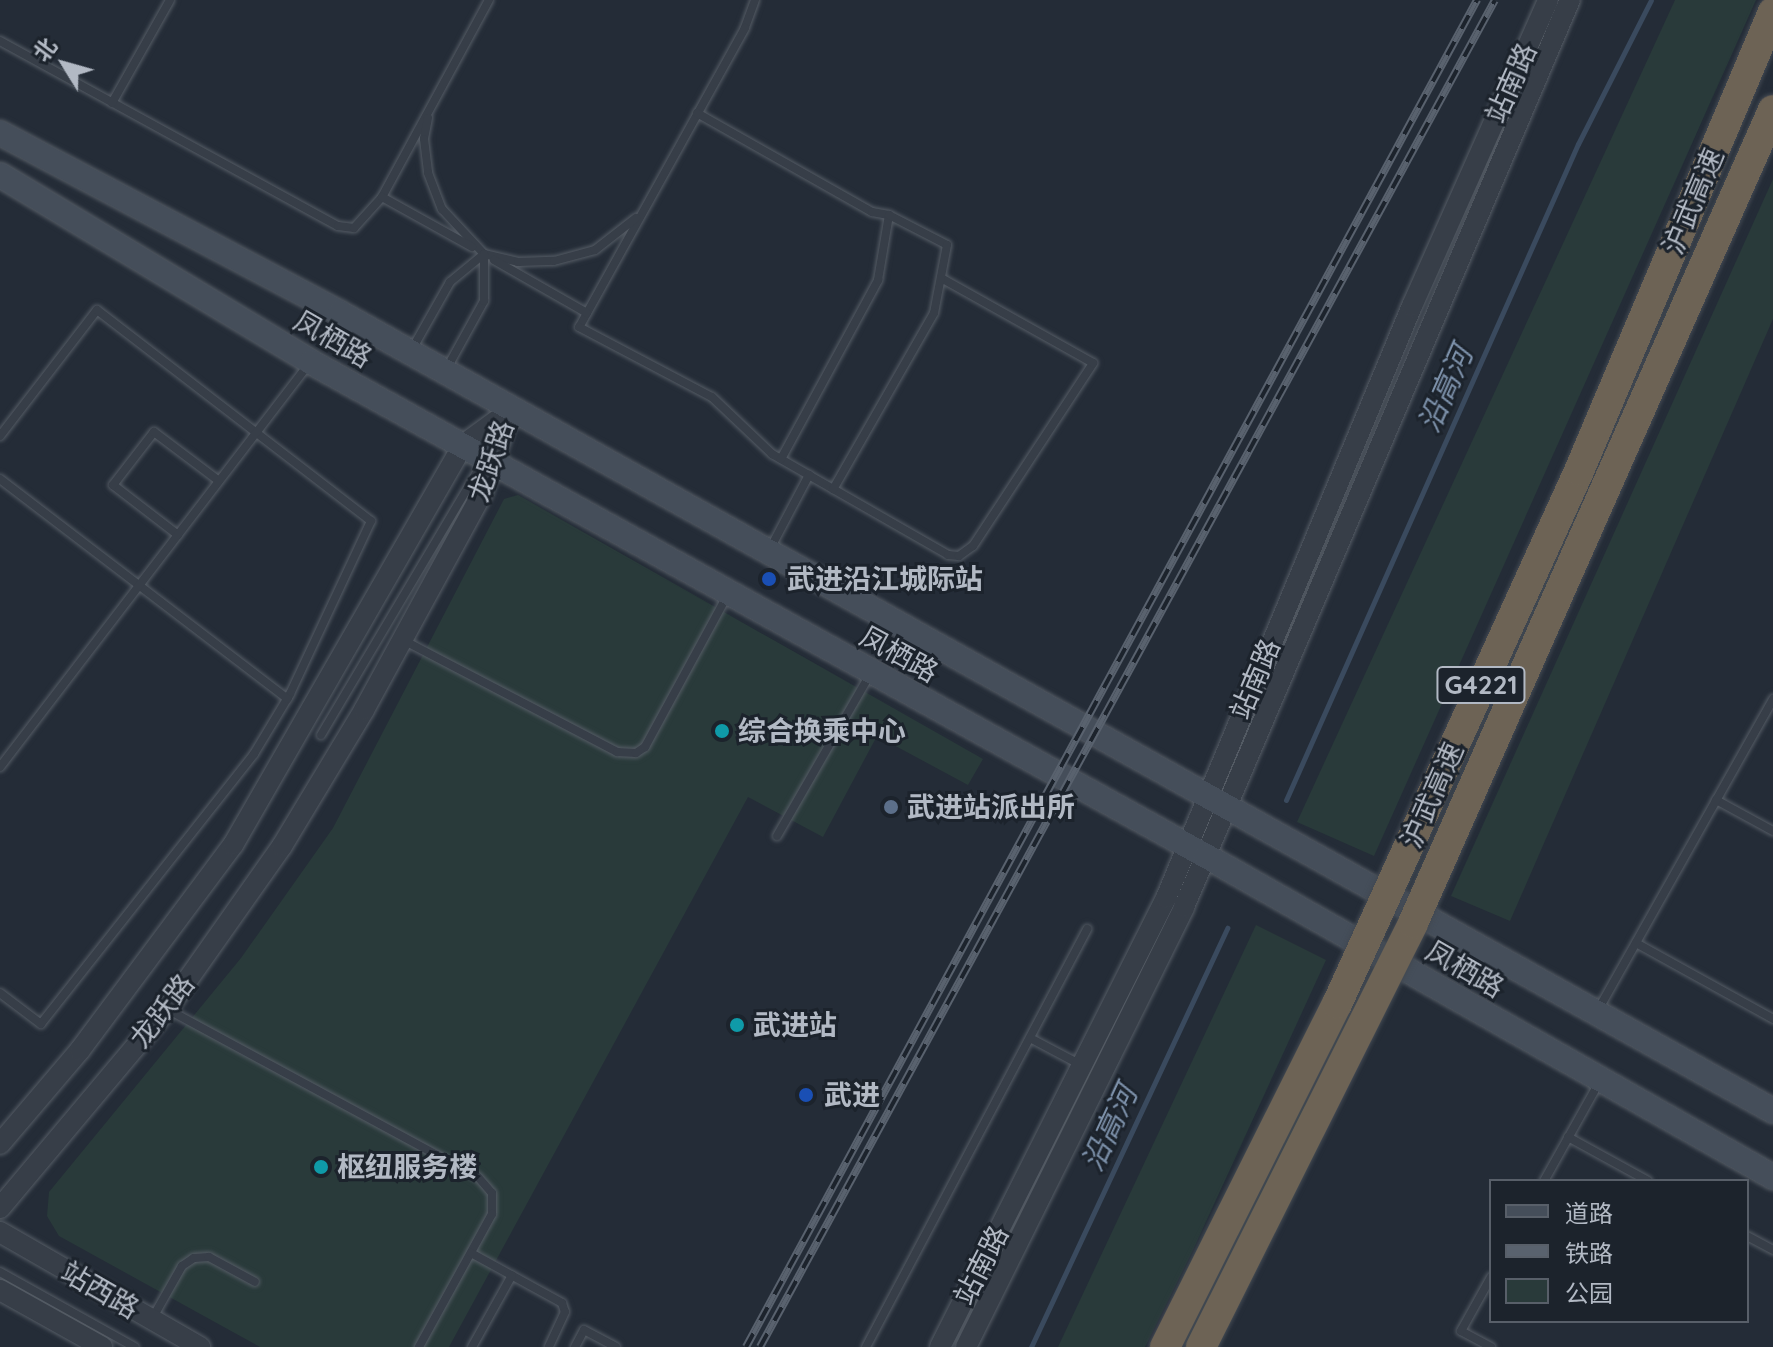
<!DOCTYPE html>
<meta charset="utf-8">
<style>
body{margin:0}
#map{position:relative;width:1773px;height:1347px;overflow:hidden;background:#242c37;font-family:Quicksand,"Noto Sans SC",sans-serif}
div>[style]{position:absolute}
.green>*{inset:0;background:#293a3a}
.stream>*{height:5px;margin:-2.5px;padding:0 2.5px;transform-origin:2.5px;border-radius:2.5px;background:#3a4a5e}
.roads{filter:drop-shadow(0 0 2px #555c65) drop-shadow(0 0 2px #555c65)}
.service>*{height:8px;margin:-4px;padding:0 4px;transform-origin:4px;border-radius:4px;background:#373e48}
.tertiary>*{height:20px;margin:-10px;padding:0 10px;transform-origin:10px;border-radius:10px;background:#373e48}
.secondary>*{height:24px;margin:-12px;padding:0 12px;transform-origin:12px;border-radius:12px;background:#454e5a}
.rail>*{height:8px;margin-top:-4px;transform-origin:0;background:repeating-linear-gradient(90deg,#1c232c 0 15px,#59626e 0 30px);box-sizing:border-box;border-block:2px solid #59626e}
.bridges{filter:drop-shadow(0 0 2px #424952) drop-shadow(0 0 2px #424952)}
.motorway-bridge>*{height:30px;margin:-15px;padding:0 15px;transform-origin:15px;border-radius:15px;background:#6d6355}
.dots>*{width:22px;height:22px;translate:-50% -50%;box-sizing:border-box;border:4px solid #1c232c;border-radius:50%}
span{translate:-50% -50%;white-space:nowrap;text-align:center;line-height:1.15;-webkit-text-stroke:6px #1c232c;paint-order:stroke}
.shield-label span{padding:2px 6px;background:#1c232c;border:2px solid;border-radius:6px;-webkit-text-stroke-width:0}
.shield-label{font-size:26px;color:#b2b9c4;font-weight:700}
.street-label{font-size:28px;color:#b2b9c4}
.poi-label{font-size:28px;color:#b2b9c4;font-weight:700}
.left{translate:0 -50%;text-align:left}
.water-label{font-size:30px;color:#7c90a9;font-style:italic}
.legend{position:absolute;left:1489px;top:1179px;width:260px;height:144px;box-sizing:border-box;background:#1c232c;border:2px solid #585f69;margin:0;padding:10px 14px;list-style:none;font-size:24px;color:#b2b9c4}
.legend li{display:flex;align-items:center;gap:16px;height:40px}
.legend b{width:40px;border:2px solid #585f69}
.north{position:absolute;left:24px;top:24px;width:80px;height:80px;-webkit-text-stroke:6px #1c232c;paint-order:stroke;rotate:307deg;font-size:22px;font-weight:700;line-height:32px;text-align:center;color:#b2b9c4}
.north::after{content:'';display:block;margin:auto;width:28px;height:36px;background:#b2b9c4;clip-path:polygon(50% 0,100% 100%,50% 72%,0 100%)}
</style>
<div id="map">
<div class="green">
<i style="clip-path:polygon(1675px 0,1756px 0,1374px 856px,1297px 822px)"></i>
<i style="clip-path:polygon(1773px 179px,1773px 319px,1510px 921px,1451px 896px)"></i>
<i style="clip-path:polygon(518px 495px,983px 759px,968px 785px,877px 736px,823px 837px,748px 797px,449px 1347px,260px 1347px,59px 1236px,47px 1216px,49px 1192px,241px 958px,333px 828px,504px 499px)"></i>
<i style="clip-path:polygon(1256px 925px,1326px 960px,1193px 1250px,1145px 1347px,1058px 1347px)"></i>
</div>
<div class="stream">
<i style="left:1286px;top:800px;width:718px;rotate:-66.01deg"></i>
<i style="left:1578px;top:144px;width:161px;rotate:-63.1deg"></i>
<i style="left:1031px;top:1347px;width:463px;rotate:-64.9deg"></i>
</div>
<div class="roads">
<div class="service">
<i style="left:755px;top:0;width:30px;rotate:110deg"></i>
<i style="left:745px;top:28px;width:342px;rotate:119deg"></i>
<i style="left:579px;top:327px;width:150px;rotate:27.8deg"></i>
<i style="left:712px;top:397px;width:83px;rotate:43.5deg"></i>
<i style="left:772px;top:454px;width:203px;rotate:29.8deg"></i>
<i style="left:948px;top:555px;width:11px;rotate:5deg"></i>
<i style="left:959px;top:556px;width:17px;rotate:-36deg"></i>
<i style="left:973px;top:546px;width:219px;rotate:-56.7deg"></i>
<i style="left:1093px;top:363px;width:172px;rotate:-150.8deg"></i>
<i style="left:0;top:41px;width:385px;rotate:28.7deg"></i>
<i style="left:338px;top:226px;width:16px;rotate:7deg"></i>
<i style="left:354px;top:228px;width:42px;rotate:-47.9deg"></i>
<i style="left:382px;top:197px;width:224px;rotate:-61.5deg"></i>
<i style="left:112px;top:103px;width:118px;rotate:-60.6deg"></i>
<i style="left:697px;top:113px;width:201px;rotate:29.5deg"></i>
<i style="left:872px;top:212px;width:17px;rotate:10deg"></i>
<i style="left:428px;top:118px;width:21px;rotate:101deg"></i>
<i style="left:424px;top:139px;width:34px;rotate:83deg"></i>
<i style="left:428px;top:173px;width:39px;rotate:69deg"></i>
<i style="left:442px;top:209px;width:62px;rotate:47deg"></i>
<i style="left:484px;top:254px;width:35px;rotate:13deg"></i>
<i style="left:518px;top:262px;width:36px;rotate:-2deg"></i>
<i style="left:554px;top:261px;width:42px;rotate:-15deg"></i>
<i style="left:595px;top:250px;width:52px;rotate:-38deg"></i>
<i style="left:382px;top:197px;width:103px;rotate:29.1deg"></i>
<i style="left:494px;top:260px;width:107px;rotate:29.7deg"></i>
<i style="left:411px;top:351px;width:79px;rotate:-60.5deg"></i>
<i style="left:450px;top:282px;width:44px;rotate:-39.5deg"></i>
<i style="left:447px;top:368px;width:77px;rotate:-61.1deg"></i>
<i style="left:484px;top:301px;width:47px;rotate:-90deg"></i>
<i style="left:0;top:436px;width:159px;rotate:-52.4deg"></i>
<i style="left:97px;top:310px;width:346px;rotate:37.6deg"></i>
<i style="left:371px;top:521px;width:191px;rotate:115.1deg"></i>
<i style="left:290px;top:694px;width:70px;rotate:121deg"></i>
<i style="left:254px;top:754px;width:344px;rotate:128.3deg"></i>
<i style="left:41px;top:1024px;width:51px;rotate:-142.9deg"></i>
<i style="left:781px;top:459px;width:204px;rotate:-61.5deg"></i>
<i style="left:878px;top:280px;width:66px;rotate:-80.4deg"></i>
<i style="left:889px;top:215px;width:65px;rotate:27.3deg"></i>
<i style="left:947px;top:245px;width:69px;rotate:100.8deg"></i>
<i style="left:934px;top:313px;width:203px;rotate:119.8deg"></i>
<i style="left:0;top:479px;width:362px;rotate:37.4deg"></i>
<i style="left:178px;top:535px;width:82px;rotate:-142.4deg"></i>
<i style="left:113px;top:485px;width:67px;rotate:-52.3deg"></i>
<i style="left:154px;top:432px;width:81px;rotate:37deg"></i>
<i style="left:770px;top:549px;width:84px;rotate:-62.2deg"></i>
<i style="left:403px;top:640px;width:242px;rotate:27.6deg"></i>
<i style="left:617px;top:752px;width:19px;rotate:3deg"></i>
<i style="left:636px;top:753px;width:11px;rotate:-34deg"></i>
<i style="left:645px;top:747px;width:174px;rotate:-61.5deg"></i>
<i style="left:321px;top:735px;width:319px;rotate:-59.3deg"></i>
<i style="left:0;top:767px;width:506px;rotate:-52.54deg"></i>
<i style="left:1716px;top:800px;width:65px;rotate:28.5deg"></i>
<i style="left:777px;top:836px;width:187px;rotate:-60.1deg"></i>
<i style="left:1636px;top:943px;width:157px;rotate:29deg"></i>
<i style="left:167px;top:1009px;width:353px;rotate:28.4deg"></i>
<i style="left:478px;top:1177px;width:21px;rotate:49deg"></i>
<i style="left:492px;top:1193px;width:21px;rotate:90deg"></i>
<i style="left:492px;top:1214px;width:152px;rotate:118.8deg"></i>
<i style="left:1598px;top:1010px;width:357px;rotate:-60.6deg"></i>
<i style="left:1030px;top:1038px;width:58px;rotate:27.9deg"></i>
<i style="left:1568px;top:1137px;width:91px;rotate:28.8deg"></i>
<i style="left:1544px;top:1181px;width:115px;rotate:-60.8deg"></i>
<i style="left:1747px;top:1236px;width:30px;rotate:28deg"></i>
<i style="left:471px;top:1253px;width:104px;rotate:28.8deg"></i>
<i style="left:562px;top:1303px;width:9px;rotate:72deg"></i>
<i style="left:565px;top:1312px;width:38px;rotate:115deg"></i>
<i style="left:0;top:1272px;width:154px;rotate:29.1deg"></i>
<i style="left:152px;top:1319px;width:61px;rotate:-60.5deg"></i>
<i style="left:182px;top:1266px;width:14px;rotate:-34deg"></i>
<i style="left:194px;top:1258px;width:15px;rotate:-4deg"></i>
<i style="left:209px;top:1257px;width:52px;rotate:28.5deg"></i>
<i style="left:472px;top:1347px;width:82px;rotate:-60.9deg"></i>
<i style="left:575px;top:1347px;width:19px;rotate:-62deg"></i>
<i style="left:584px;top:1330px;width:36px;rotate:28deg"></i>
<i style="left:866px;top:1347px;width:473px;rotate:-62.1deg"></i>
<i style="left:1491px;top:1347px;width:34px;rotate:-152deg"></i>
<i style="left:1461px;top:1331px;width:62px;rotate:-60.9deg"></i>
</div>
<div class="tertiary">
<i style="left:0;top:1144px;width:123px;rotate:-49.6deg"></i>
<i style="left:80px;top:1050px;width:256px;rotate:-53.3deg"></i>
<i style="left:233px;top:845px;width:461px;rotate:-60.1deg"></i>
<i style="left:463px;top:445px;width:59px;rotate:-36.1deg"></i>
<i style="left:0;top:1208px;width:260px;rotate:-50deg"></i>
<i style="left:167px;top:1009px;width:199px;rotate:-54.8deg"></i>
<i style="left:282px;top:846px;width:159px;rotate:-58.9deg"></i>
<i style="left:364px;top:710px;width:246px;rotate:-61.4deg"></i>
<i style="left:482px;top:494px;width:89px;rotate:-71deg"></i>
<i style="left:0;top:1232px;width:231px;rotate:29.9deg"></i>
<i style="left:0;top:1290px;width:117px;rotate:29.2deg"></i>
<i style="left:940px;top:1347px;width:503px;rotate:-63.28deg"></i>
<i style="left:1166px;top:898px;width:641px;rotate:-67.44deg"></i>
<i style="left:1412px;top:306px;width:335px;rotate:-66deg"></i>
<i style="left:966px;top:1347px;width:491px;rotate:-63.6deg"></i>
<i style="left:1184px;top:907px;width:986px;rotate:-66.95deg"></i>
</div>
<div class="secondary">
<i style="left:0;top:133px;width:385px;rotate:27.9deg"></i>
<i style="left:340px;top:313px;width:1640px;rotate:29.11deg"></i>
<i style="left:0;top:175px;width:363px;rotate:31deg"></i>
<i style="left:311px;top:362px;width:1022px;rotate:28.9deg"></i>
<i style="left:1206px;top:856px;width:652px;rotate:29.52deg"></i>
</div>
</div>
<div class="rail">
<i style="left:746px;top:1347px;width:1533px;rotate:-61.51deg"></i>
<i style="left:760px;top:1347px;width:1534px;rotate:-61.38deg"></i>
</div>
<div class="bridges">
<div class="motorway-bridge">
<i style="left:1165px;top:1347px;width:384px;rotate:-63.4deg"></i>
<i style="left:1337px;top:1004px;width:585px;rotate:-65.58deg"></i>
<i style="left:1579px;top:471px;width:498px;rotate:-67.1deg"></i>
<i style="left:1201px;top:1347px;width:474px;rotate:-63.4deg"></i>
<i style="left:1413px;top:923px;width:889px;rotate:-66.12deg"></i>
</div>
</div>
<div class="dots">
<i style="left:769px;top:579px;background:#1a4fb4"></i>
<i style="left:722px;top:731px;background:#0f9aa8"></i>
<i style="left:891px;top:807px;background:#5c6f8a"></i>
<i style="left:737px;top:1025px;background:#0f9aa8"></i>
<i style="left:806px;top:1095px;background:#1a4fb4"></i>
<i style="left:321px;top:1167px;background:#0f9aa8"></i>
</div>
<div class="shield-label">
<span style="left:1481px;top:685px">G4221</span>
</div>
<div class="street-label">
<span style="left:1511px;top:83px;rotate:-66deg">站南路</span>
<span style="left:1693px;top:201px;rotate:-67deg">沪武高速</span>
<span style="left:333px;top:339px;rotate:30deg">凤栖路</span>
<span style="left:491px;top:461px;rotate:-71deg">龙跃路</span>
<span style="left:899px;top:654px;rotate:29deg">凤栖路</span>
<span style="left:1255px;top:679px;rotate:-67deg">站南路</span>
<span style="left:1432px;top:795px;rotate:-66deg">沪武高速</span>
<span style="left:1465px;top:969px;rotate:30deg">凤栖路</span>
<span style="left:162px;top:1011px;rotate:-52deg">龙跃路</span>
<span style="left:981px;top:1265px;rotate:-63deg">站南路</span>
<span style="left:100px;top:1290px;rotate:30deg">站西路</span>
</div>
<div class="poi-label">
<span class="left" style="left:787px;top:579px">武进沿江城际站</span>
<span class="left" style="left:738px;top:731px">综合换乘中心</span>
<span class="left" style="left:907px;top:807px">武进站派出所</span>
<span class="left" style="left:753px;top:1025px">武进站</span>
<span class="left" style="left:824px;top:1095px">武进</span>
<span class="left" style="left:337px;top:1167px">枢纽服务楼</span>
</div>
<div class="water-label">
<span style="left:1445px;top:389px;rotate:-66deg">沿高河</span>
<span style="left:1109px;top:1128px;rotate:-65deg">沿高河</span>
</div>
<ul class="legend">
<li><b style="height:10px;background:#454e5a"></b>道路</li>
<li><b style="height:10px;background:#59626e"></b>铁路</li>
<li><b style="height:22px;background:#293a3a"></b>公园</li>
</ul>
<div class="north">北</div>
</div>
